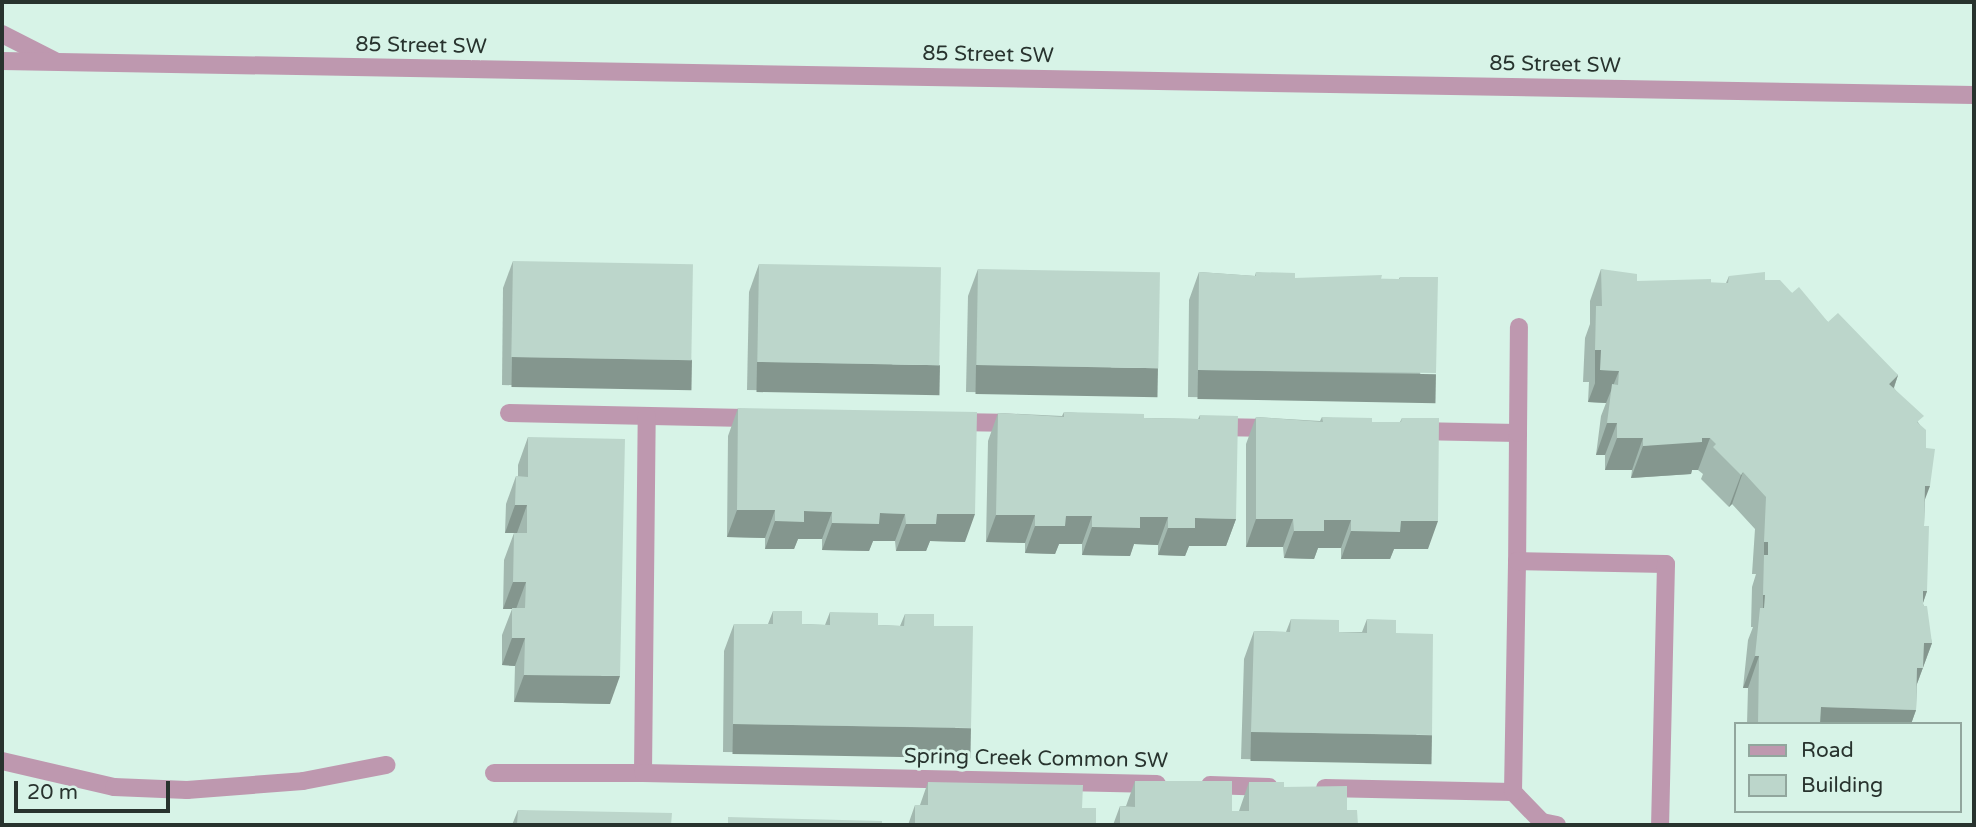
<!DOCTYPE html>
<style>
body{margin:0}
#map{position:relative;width:1976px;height:827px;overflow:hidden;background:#d7f3e7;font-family:"Varela Round",sans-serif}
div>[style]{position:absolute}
.minor>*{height:18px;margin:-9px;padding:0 9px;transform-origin:9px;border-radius:9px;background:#be98af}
.wall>*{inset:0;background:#a2b8af}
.shaded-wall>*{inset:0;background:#84968e;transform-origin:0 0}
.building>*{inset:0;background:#bcd6cb;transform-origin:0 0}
span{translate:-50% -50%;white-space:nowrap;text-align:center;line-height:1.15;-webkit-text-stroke:6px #d7f3e7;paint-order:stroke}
.street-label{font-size:21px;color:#28332e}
.frame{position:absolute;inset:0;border:4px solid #28332e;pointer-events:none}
.legend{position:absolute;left:1734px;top:722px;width:228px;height:91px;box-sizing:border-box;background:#d7f3e7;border:2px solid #91a69d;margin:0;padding:9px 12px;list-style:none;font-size:21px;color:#28332e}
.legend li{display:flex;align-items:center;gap:14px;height:35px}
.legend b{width:35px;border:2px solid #91a69d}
.scale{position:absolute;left:14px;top:781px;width:156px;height:32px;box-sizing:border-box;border:4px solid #28332e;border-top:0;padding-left:9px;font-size:21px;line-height:24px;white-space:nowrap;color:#28332e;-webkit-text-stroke:5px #d7f3e7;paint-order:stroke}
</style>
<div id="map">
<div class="minor">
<i style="left:2px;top:34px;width:59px;rotate:27deg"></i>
<i style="left:2px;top:61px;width:1972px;rotate:0.99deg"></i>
<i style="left:509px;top:413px;width:249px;rotate:1.2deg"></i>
<i style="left:954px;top:422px;width:63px;rotate:0.9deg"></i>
<i style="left:1216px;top:427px;width:60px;rotate:1deg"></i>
<i style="left:1415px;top:431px;width:103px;rotate:1.1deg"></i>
<i style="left:1518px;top:433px;width:128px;rotate:90.4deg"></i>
<i style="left:1518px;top:433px;width:106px;rotate:-89.5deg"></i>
<i style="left:2px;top:761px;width:115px;rotate:13.1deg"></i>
<i style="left:114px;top:787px;width:73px;rotate:2.4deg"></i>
<i style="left:187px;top:790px;width:116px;rotate:-4.4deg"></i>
<i style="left:303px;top:781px;width:85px;rotate:-10.9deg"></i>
<i style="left:494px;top:773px;width:149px"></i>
<i style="left:643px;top:773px;width:357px;rotate:-89.4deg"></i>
<i style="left:643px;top:773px;width:514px;rotate:1.23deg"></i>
<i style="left:1210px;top:785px;width:59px;rotate:1.9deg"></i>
<i style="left:1325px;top:788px;width:188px;rotate:1.2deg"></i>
<i style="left:1557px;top:825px;width:15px;rotate:-169deg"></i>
<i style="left:1542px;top:822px;width:42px;rotate:-134deg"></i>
<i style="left:1513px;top:792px;width:231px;rotate:-89deg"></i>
<i style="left:1517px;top:561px;width:149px;rotate:1.2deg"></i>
<i style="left:1666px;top:564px;width:261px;rotate:91.3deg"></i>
</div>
<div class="wall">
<i style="clip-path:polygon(513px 261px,692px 360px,682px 388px,502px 385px,503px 288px)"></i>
<i style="clip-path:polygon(759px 264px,930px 393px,747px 390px,749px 292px)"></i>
<i style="clip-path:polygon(978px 269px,1148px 395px,966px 392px,968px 296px)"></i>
<i style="clip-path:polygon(1601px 269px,1637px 281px,1726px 283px,1729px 276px,1765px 280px,1792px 293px,1828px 322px,1898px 375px,1894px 388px,1920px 425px,1925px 501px,1924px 526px,1927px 591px,1923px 603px,1932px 643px,1917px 684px,1916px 710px,1911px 724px,1747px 724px,1748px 688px,1743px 688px,1748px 640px,1753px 627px,1751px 627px,1752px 587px,1756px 574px,1752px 574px,1755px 529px,1732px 504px,1729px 507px,1701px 479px,1703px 474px,1698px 470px,1692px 470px,1691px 474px,1631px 478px,1632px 470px,1605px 470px,1605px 455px,1596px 455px,1601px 416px,1606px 403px,1588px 402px,1589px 382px,1583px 382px,1585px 338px,1590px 324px,1590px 301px)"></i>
<i style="clip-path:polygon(1199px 272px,1255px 276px,1256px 272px,1295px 278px,1399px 279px,1400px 277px,1426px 401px,1188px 397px,1189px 300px)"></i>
<i style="clip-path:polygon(738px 408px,965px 542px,930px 541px,926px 551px,896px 551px,895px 541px,873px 541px,869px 551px,822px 550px,822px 539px,798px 539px,794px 549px,765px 549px,765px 538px,727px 537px,728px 436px)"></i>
<i style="clip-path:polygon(1064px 412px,1144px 418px,1198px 419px,1200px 415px,1236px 519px,1226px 546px,1189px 546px,1185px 556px,1158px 555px,1158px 545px,1134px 544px,1130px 556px,1082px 555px,1082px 544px,1059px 544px,1055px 554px,1025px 553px,1025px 543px,986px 542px,988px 441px,998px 413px,1062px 416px)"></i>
<i style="clip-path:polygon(1256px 417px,1320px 421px,1322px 417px,1372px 422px,1400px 422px,1402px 418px,1428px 549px,1394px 549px,1390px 559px,1341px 559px,1341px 548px,1318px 548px,1314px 559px,1284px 558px,1283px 547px,1246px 547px,1246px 444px)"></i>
<i style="clip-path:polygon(528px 437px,610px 704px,514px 702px,515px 666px,502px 665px,502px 635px,512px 609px,503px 609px,504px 560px,514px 533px,505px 533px,506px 504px,516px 476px,518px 476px,518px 465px)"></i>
<i style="clip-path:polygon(773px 611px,802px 624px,825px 625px,830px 612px,878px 625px,900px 626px,905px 614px,934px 626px,961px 755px,723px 752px,724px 651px,734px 624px,768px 624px)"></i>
<i style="clip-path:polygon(1291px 619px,1339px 632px,1362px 632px,1367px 619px,1396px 633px,1422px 763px,1241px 759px,1244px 659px,1254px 631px,1286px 632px)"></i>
<i style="clip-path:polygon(1135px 781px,1232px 811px,1239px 811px,1249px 782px,1284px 787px,1347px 810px,1358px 825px,1113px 825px,1120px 806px,1126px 806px)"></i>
<i style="clip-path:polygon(928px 782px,1082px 808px,1096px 825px,908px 825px,915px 805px,920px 805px)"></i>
<i style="clip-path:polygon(518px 810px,671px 825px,512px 825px)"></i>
</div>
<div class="shaded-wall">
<i style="left:1595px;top:350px;width:6px;height:34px"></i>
<i style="left:512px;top:357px;width:180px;height:30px;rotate:1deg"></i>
<i style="left:757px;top:362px;width:183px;height:30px;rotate:1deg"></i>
<i style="left:976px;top:365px;width:182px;height:29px;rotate:1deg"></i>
<i style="left:1198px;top:370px;width:238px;height:29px;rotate:1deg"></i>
<i style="clip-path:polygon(1600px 370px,1619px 371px,1606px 403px,1588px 402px)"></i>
<i style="clip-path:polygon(1898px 375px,1887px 407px,1889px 384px)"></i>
<i style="clip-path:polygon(1607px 423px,1617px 423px,1605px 455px,1596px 455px)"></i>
<i style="clip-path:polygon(1617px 438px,1643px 438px,1632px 470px,1605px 470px)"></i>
<i style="clip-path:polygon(1702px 438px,1710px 438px,1698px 470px,1692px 470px,1691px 474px,1631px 478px,1643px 446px)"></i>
<i style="clip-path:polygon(1743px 472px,1732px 504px,1729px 507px,1741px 475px)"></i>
<i style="clip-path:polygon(1925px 486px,1930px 486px,1918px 518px)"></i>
<i style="clip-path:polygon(515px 505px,527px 505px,517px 533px,505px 533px)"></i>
<i style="clip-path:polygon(737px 510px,775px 510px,765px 538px,727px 537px)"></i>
<i style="clip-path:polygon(804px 511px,832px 512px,822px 539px,798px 539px,794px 549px,765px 549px,775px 521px)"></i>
<i style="clip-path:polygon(880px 513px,905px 514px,895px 541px,873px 541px,869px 551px,822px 550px,832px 523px)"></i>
<i style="clip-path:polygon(937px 514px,975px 514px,965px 542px,930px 541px,926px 551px,896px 551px,906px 524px)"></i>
<i style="clip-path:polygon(996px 515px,1035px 515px,1025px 543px,986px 542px)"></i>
<i style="clip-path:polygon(1066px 516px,1092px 516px,1082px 544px,1059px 544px,1055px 554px,1025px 553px,1035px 526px)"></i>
<i style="clip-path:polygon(1140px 517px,1168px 517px,1158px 545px,1134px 544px,1130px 556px,1082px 555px,1092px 527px)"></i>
<i style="clip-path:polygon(1195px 518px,1236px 519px,1226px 546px,1189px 546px,1185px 556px,1158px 555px,1168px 528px)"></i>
<i style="clip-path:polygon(1256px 519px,1293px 519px,1283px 547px,1246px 547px)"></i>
<i style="clip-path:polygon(1324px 520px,1351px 520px,1341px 548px,1318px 548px,1314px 559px,1284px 558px,1294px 531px)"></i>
<i style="clip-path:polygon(1401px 521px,1438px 521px,1428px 549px,1394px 549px,1390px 559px,1341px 559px,1351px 531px)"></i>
<i style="left:1764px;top:542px;width:4px;height:34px"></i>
<i style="clip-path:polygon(513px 582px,526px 582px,516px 609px,503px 609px)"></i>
<i style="clip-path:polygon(1923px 591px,1927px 591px,1916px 623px)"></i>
<i style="left:1763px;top:595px;width:2px;height:34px"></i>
<i style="clip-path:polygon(512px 638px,525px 638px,515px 666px,502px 665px)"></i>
<i style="clip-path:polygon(1924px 643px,1932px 643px,1911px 700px,1906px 700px)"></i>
<i style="clip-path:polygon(1755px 656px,1759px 656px,1748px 688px,1743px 688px)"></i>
<i style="clip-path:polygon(524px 675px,620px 676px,610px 704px,514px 702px)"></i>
<i style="clip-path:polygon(1821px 707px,1916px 710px,1911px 724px,1815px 724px)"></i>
<i style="left:733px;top:724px;width:238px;height:30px;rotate:1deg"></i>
<i style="left:1251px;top:732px;width:181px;height:29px;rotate:1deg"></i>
</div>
<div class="building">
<i style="left:513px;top:261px;width:180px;height:96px;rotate:1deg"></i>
<i style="left:759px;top:264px;width:182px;height:98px;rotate:1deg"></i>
<i style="left:978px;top:269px;width:182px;height:96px;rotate:1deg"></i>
<i style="clip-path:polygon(1601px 269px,1637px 274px,1637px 281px,1711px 279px,1711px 283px,1728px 283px,1729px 276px,1765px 272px,1765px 280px,1780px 280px,1792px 293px,1799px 287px,1828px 322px,1838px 313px,1898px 375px,1889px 384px,1924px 416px,1917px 422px,1926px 430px,1926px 448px,1935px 449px,1930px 486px,1925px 486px,1924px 526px,1929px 526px,1927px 591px,1923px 591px,1923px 606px,1927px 606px,1932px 643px,1924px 643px,1923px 668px,1917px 668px,1916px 710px,1821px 707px,1820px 724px,1758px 724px,1759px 656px,1755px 656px,1760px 608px,1764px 608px,1765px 595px,1763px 595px,1764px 555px,1768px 555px,1768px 542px,1764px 542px,1766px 497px,1743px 472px,1741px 475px,1713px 447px,1716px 444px,1710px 438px,1702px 438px,1702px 442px,1643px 446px,1643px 438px,1617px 438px,1617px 423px,1607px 423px,1612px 384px,1618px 385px,1619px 371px,1600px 370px,1601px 350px,1595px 350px,1596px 306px,1602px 306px)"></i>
<i style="clip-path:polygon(1199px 272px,1256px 276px,1256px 272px,1295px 273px,1295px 278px,1382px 275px,1381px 279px,1400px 279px,1400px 277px,1438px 277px,1436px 373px,1198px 370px)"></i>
<i style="clip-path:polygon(738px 408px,977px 412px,975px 514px,937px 514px,936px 524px,906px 524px,905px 514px,880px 513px,879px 524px,832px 523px,832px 512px,804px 511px,804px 522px,775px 521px,775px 510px,737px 510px)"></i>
<i style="clip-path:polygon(1064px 412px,1144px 414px,1144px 418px,1200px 419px,1200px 415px,1238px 416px,1236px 519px,1195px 518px,1195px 528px,1168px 528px,1168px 517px,1140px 517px,1140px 528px,1092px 527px,1092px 516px,1066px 516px,1065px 526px,1035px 526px,1035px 515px,996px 515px,998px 413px,1064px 417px)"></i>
<i style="clip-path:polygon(1256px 417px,1323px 422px,1322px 417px,1372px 418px,1372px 422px,1401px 422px,1402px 418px,1439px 418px,1438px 521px,1401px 521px,1400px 532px,1351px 531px,1351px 520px,1324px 520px,1324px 531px,1294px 531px,1293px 519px,1256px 519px)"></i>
<i style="clip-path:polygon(528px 437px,625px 439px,620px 676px,524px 675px,525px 638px,512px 638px,512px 608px,525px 608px,526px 582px,513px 582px,514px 533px,527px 533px,527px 505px,515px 505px,516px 476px,528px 477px)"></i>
<i style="clip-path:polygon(773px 611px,802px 611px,802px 624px,830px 625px,830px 612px,878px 613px,878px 625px,904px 626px,905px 614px,934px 614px,934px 626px,973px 626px,971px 728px,733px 724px,734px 624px,773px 624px)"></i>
<i style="clip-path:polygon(1291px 619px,1339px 620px,1339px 632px,1367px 633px,1367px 619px,1396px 620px,1396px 633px,1433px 634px,1432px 735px,1251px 732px,1254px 631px,1290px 632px)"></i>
<i style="clip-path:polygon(1135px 781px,1232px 781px,1232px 811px,1249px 811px,1249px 782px,1284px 782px,1284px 787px,1347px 786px,1347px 810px,1357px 810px,1358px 825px,1120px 825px,1120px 806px,1135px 807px)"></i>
<i style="clip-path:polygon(928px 782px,1083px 785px,1082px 808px,1096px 808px,1096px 825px,915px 825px,915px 805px,928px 805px)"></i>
<i style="clip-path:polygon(518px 810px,672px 813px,671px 825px,517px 825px)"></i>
<i style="clip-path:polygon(728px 817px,882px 821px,882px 825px,728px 825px)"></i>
</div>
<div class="street-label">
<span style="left:421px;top:46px;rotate:1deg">85 Street SW</span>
<span style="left:988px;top:55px;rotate:1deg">85 Street SW</span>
<span style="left:1555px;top:65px;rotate:1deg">85 Street SW</span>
<span style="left:1036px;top:759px;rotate:1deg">Spring Creek Common SW</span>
</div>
<div class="frame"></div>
<ul class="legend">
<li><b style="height:9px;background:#be98af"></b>Road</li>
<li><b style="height:19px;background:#bcd6cb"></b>Building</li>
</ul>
<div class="scale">20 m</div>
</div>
